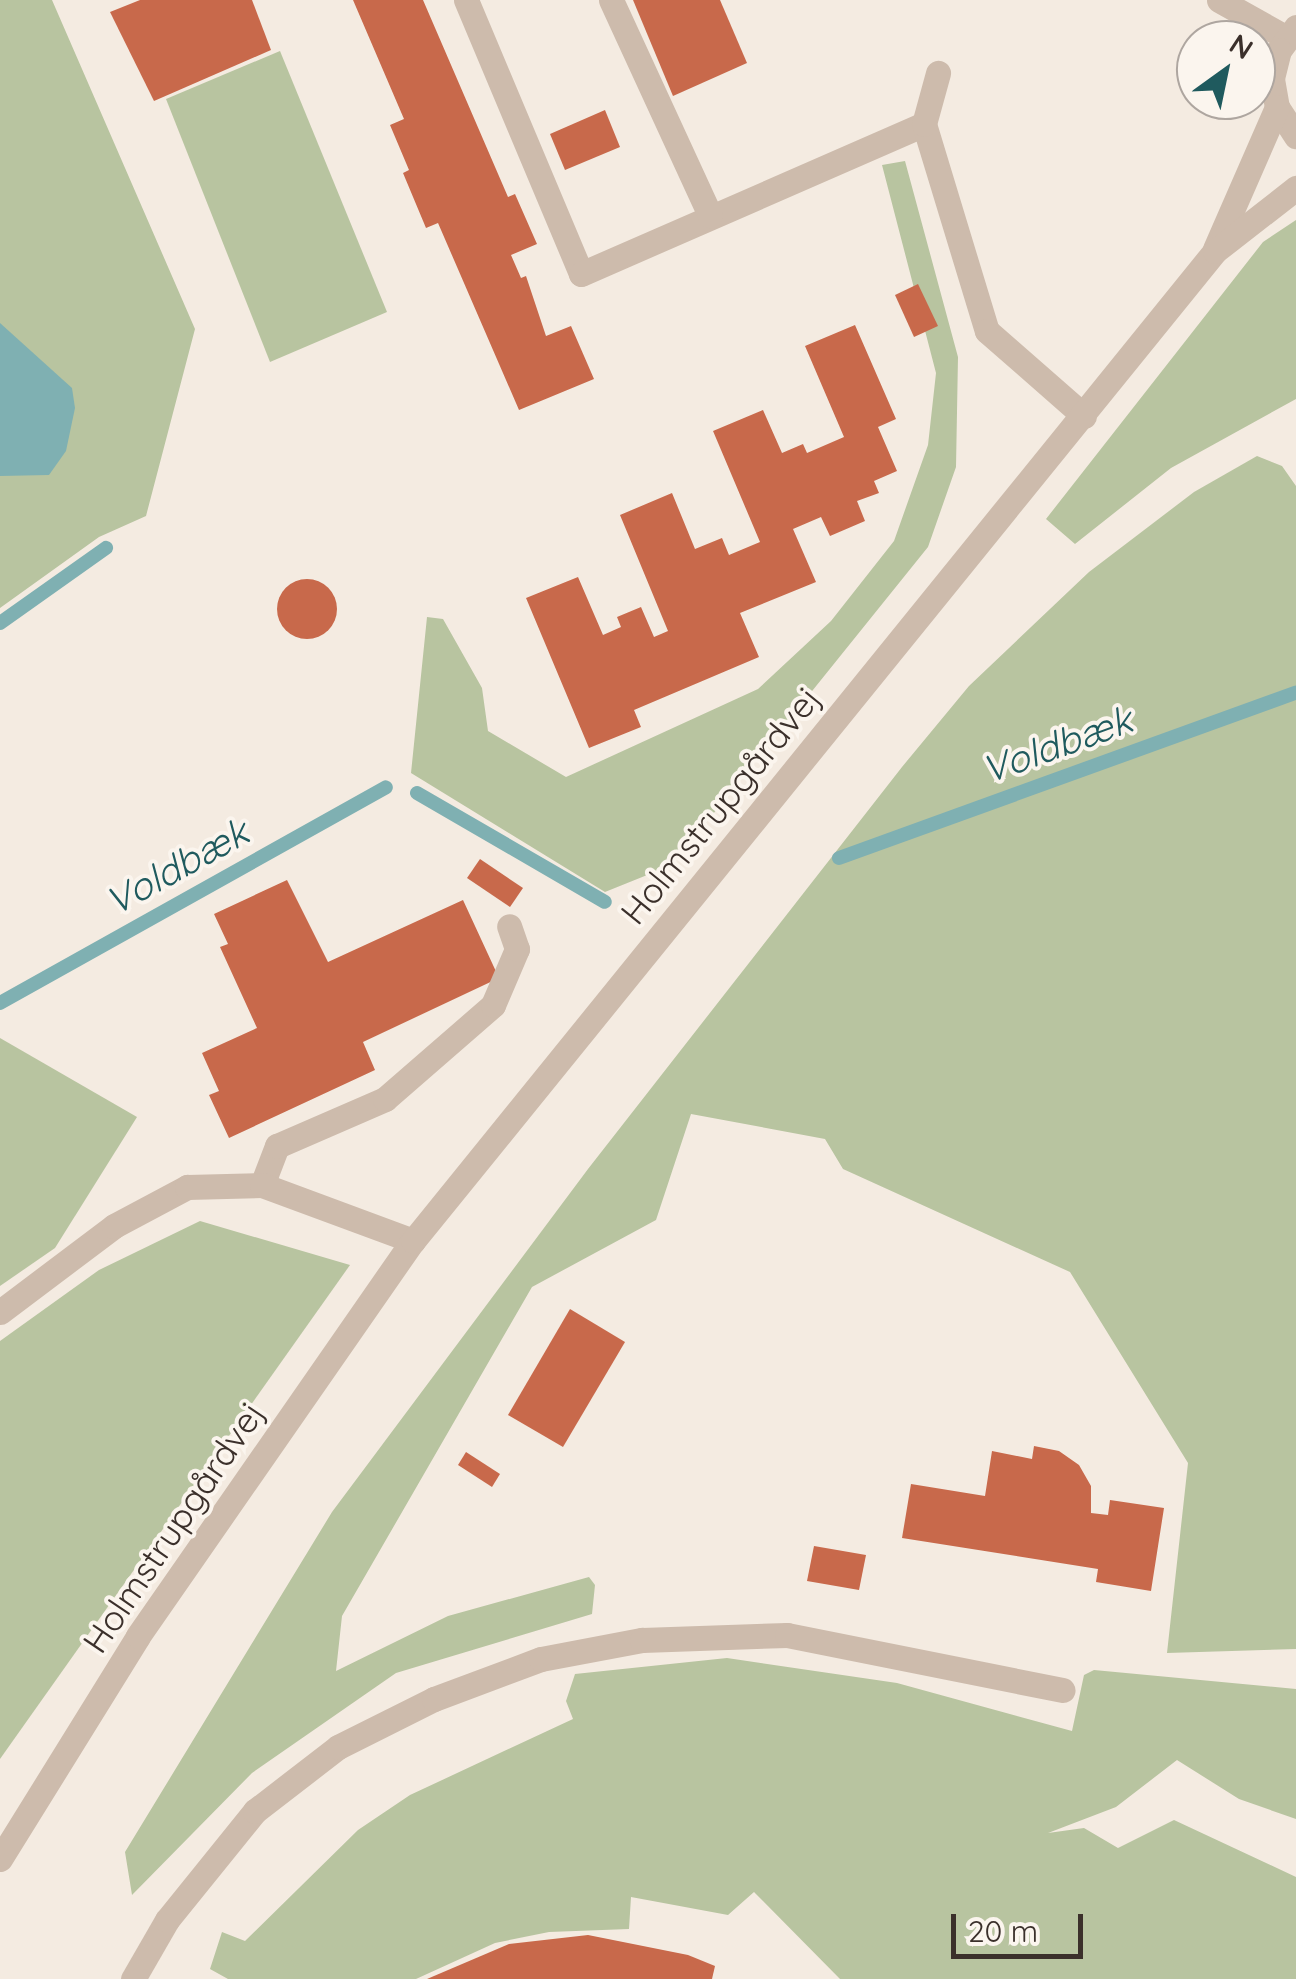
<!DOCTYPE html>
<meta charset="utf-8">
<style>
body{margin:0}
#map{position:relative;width:1296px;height:1979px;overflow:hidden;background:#f4ebe1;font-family:Quicksand,sans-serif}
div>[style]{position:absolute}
.green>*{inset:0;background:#b8c4a0}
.water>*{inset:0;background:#7fb0b2}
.stream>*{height:14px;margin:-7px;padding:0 7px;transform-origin:7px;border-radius:7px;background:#7fb0b2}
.building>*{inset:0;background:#c8694b}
.round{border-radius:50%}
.minor>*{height:25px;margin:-12.5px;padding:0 12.5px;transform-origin:12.5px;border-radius:12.5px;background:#cdbbac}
span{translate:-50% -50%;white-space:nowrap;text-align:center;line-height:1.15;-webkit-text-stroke:8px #fbf5ee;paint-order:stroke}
.street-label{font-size:35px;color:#3b302b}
.water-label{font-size:38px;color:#1f5a5e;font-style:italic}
.north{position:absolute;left:1176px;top:20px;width:100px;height:100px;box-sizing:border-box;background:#fbf5ee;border:2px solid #aea6a0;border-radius:50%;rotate:33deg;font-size:28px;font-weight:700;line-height:40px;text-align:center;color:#3b302b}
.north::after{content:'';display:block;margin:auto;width:35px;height:45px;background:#1f5a5e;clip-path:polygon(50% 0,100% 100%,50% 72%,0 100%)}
.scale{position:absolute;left:951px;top:1914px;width:132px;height:45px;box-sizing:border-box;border:5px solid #3b302b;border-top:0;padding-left:12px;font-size:30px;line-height:35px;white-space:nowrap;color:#3b302b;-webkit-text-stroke:8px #fbf5ee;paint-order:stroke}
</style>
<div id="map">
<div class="green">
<div style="clip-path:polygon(0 0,52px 0,195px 329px,146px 516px,99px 537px,0 608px)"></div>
<div style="clip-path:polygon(280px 51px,387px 312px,270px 362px,166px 99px)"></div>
<div style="clip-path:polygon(905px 161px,958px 357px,956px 467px,928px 547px,672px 865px,605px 892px,411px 773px,427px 617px,443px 619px,482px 688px,488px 731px,566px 777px,758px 689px,831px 621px,894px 541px,928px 445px,936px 373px,882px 165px)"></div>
<div style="clip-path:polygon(1296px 220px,1296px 399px,1171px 468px,1075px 544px,1046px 519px,1263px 242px)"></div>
<div style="clip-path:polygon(1257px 456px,1282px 466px,1296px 486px,1296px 1649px,1167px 1653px,1188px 1463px,1070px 1272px,843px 1169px,825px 1139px,691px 1114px,656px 1220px,532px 1287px,342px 1616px,336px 1671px,448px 1616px,589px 1577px,595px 1585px,592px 1614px,396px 1673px,252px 1773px,132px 1895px,125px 1852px,332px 1512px,588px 1169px,902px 767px,969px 686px,1089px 572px,1194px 492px)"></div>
<div style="clip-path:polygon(0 1038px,137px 1117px,55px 1248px,0 1286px)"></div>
<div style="clip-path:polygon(200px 1221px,350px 1265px,0 1759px,0 1341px,99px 1270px)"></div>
<div style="clip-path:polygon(727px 1658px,897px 1683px,1072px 1731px,1084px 1675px,1094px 1670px,1296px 1689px,1296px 1819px,1239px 1799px,1177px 1760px,1116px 1807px,1048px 1833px,1084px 1828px,1118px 1848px,1174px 1820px,1296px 1877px,1296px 1979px,840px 1979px,754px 1892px,728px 1915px,631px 1897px,629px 1929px,549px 1932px,495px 1943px,416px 1979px,228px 1979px,210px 1969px,222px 1932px,245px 1941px,358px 1830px,410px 1795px,573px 1719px,566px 1701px,575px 1674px)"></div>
</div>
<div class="water">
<div style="clip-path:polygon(0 323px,72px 388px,75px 408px,66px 451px,49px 475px,0 476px)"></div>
</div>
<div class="stream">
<div style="left:0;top:623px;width:130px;rotate:-35.3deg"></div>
<div style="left:417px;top:793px;width:217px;rotate:30.1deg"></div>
<div style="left:839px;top:858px;width:486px;rotate:-19.9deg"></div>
<div style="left:0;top:1003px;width:442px;rotate:-29.2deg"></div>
</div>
<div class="building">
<div style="clip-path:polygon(140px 0,252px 0,271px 50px,154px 101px,110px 12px)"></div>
<div style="clip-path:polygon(353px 0,423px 0,508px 197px,515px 194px,537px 244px,511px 255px,521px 278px,526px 276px,546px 336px,571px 326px,594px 379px,519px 410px,438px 223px,426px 228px,403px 173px,409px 170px,390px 125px,404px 119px)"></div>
<div style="clip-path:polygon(633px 0,720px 0,747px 63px,673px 96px)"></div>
<div style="clip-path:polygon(605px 110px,620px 147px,565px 170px,550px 134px)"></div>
<div style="clip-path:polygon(918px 284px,938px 326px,914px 337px,895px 295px)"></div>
<div style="clip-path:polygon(855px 325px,896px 419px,878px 427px,897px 471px,874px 481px,879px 493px,857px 501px,865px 521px,830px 536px,821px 517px,793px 529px,816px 582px,740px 613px,759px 657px,634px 710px,641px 727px,589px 748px,526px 598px,578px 577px,603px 635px,621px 627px,617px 617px,641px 607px,654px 637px,668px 631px,620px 515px,672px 493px,695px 549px,722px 538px,729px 555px,760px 542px,713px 431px,763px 410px,782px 453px,803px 444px,807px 453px,844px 437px,805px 346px)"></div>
<div class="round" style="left:277px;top:579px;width:60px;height:60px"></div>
<div style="clip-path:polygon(480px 859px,523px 888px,510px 907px,467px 878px)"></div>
<div style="clip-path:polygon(287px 880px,328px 962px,463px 900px,499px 978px,363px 1042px,375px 1070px,229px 1138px,209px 1095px,219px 1091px,202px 1053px,257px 1028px,220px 947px,228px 944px,214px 914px)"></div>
<div style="clip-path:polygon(570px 1309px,625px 1342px,563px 1447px,508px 1415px)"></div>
<div style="clip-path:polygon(1034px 1446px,1059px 1451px,1079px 1465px,1091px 1486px,1091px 1513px,1108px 1515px,1110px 1500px,1164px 1508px,1151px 1591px,1096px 1582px,1098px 1569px,902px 1538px,911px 1484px,985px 1496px,992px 1451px,1032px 1459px)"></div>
<div style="clip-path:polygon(466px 1452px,500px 1474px,492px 1487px,458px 1465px)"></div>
<div style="clip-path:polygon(814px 1546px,866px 1555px,859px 1590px,807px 1581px)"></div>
<div style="clip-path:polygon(588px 1935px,688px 1955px,715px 1966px,712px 1979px,427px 1979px,509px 1944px)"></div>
</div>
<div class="minor">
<div style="left:466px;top:0;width:297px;rotate:67.2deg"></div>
<div style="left:581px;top:274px;width:374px;rotate:-23.6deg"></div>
<div style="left:924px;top:124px;width:216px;rotate:73.1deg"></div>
<div style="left:987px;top:331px;width:129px;rotate:41.2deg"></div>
<div style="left:611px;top:0;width:237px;rotate:65.3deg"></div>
<div style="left:1219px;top:0;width:78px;rotate:29.2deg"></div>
<div style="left:1296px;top:27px;width:29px;rotate:126deg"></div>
<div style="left:1279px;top:50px;width:30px;rotate:104deg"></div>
<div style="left:1272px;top:79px;width:28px;rotate:80deg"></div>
<div style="left:1277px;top:107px;width:35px;rotate:57deg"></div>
<div style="left:924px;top:124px;width:53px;rotate:-74.6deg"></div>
<div style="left:1215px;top:249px;width:155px;rotate:-66.4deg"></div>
<div style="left:262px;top:1185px;width:42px;rotate:-69deg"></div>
<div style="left:277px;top:1146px;width:118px;rotate:-23.5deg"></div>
<div style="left:385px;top:1099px;width:143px;rotate:-41deg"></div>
<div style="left:493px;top:1005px;width:61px;rotate:-66.8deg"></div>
<div style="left:517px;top:949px;width:24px;rotate:-109deg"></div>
<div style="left:0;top:1312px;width:143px;rotate:-37deg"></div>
<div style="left:114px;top:1226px;width:83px;rotate:-28.1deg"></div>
<div style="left:187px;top:1187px;width:75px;rotate:-1.5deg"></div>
<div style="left:262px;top:1185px;width:161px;rotate:20.3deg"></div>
<div style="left:0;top:1859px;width:262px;rotate:-58.2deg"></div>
<div style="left:138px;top:1636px;width:481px;rotate:-55.2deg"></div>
<div style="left:413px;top:1241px;width:1274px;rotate:-50.99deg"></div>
<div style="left:1215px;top:251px;width:103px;rotate:-37.9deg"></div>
<div style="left:133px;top:1979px;width:68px;rotate:-60deg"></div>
<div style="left:167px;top:1920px;width:140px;rotate:-51.1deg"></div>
<div style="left:255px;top:1811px;width:105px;rotate:-37.6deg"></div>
<div style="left:338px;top:1747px;width:107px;rotate:-26.6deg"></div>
<div style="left:434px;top:1699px;width:114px;rotate:-20.5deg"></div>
<div style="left:541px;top:1659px;width:103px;rotate:-10.7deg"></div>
<div style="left:642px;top:1640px;width:145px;rotate:-2deg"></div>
<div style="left:787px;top:1635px;width:281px;rotate:11.3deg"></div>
</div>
<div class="street-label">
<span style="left:720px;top:805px;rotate:-51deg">Holmstrupgårdvej</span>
<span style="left:173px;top:1527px;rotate:-56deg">Holmstrupgårdvej</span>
</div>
<div class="water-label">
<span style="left:1057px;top:745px;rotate:-20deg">Voldbæk</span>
<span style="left:177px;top:867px;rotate:-29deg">Voldbæk</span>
</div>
<div class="north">N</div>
<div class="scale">20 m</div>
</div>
